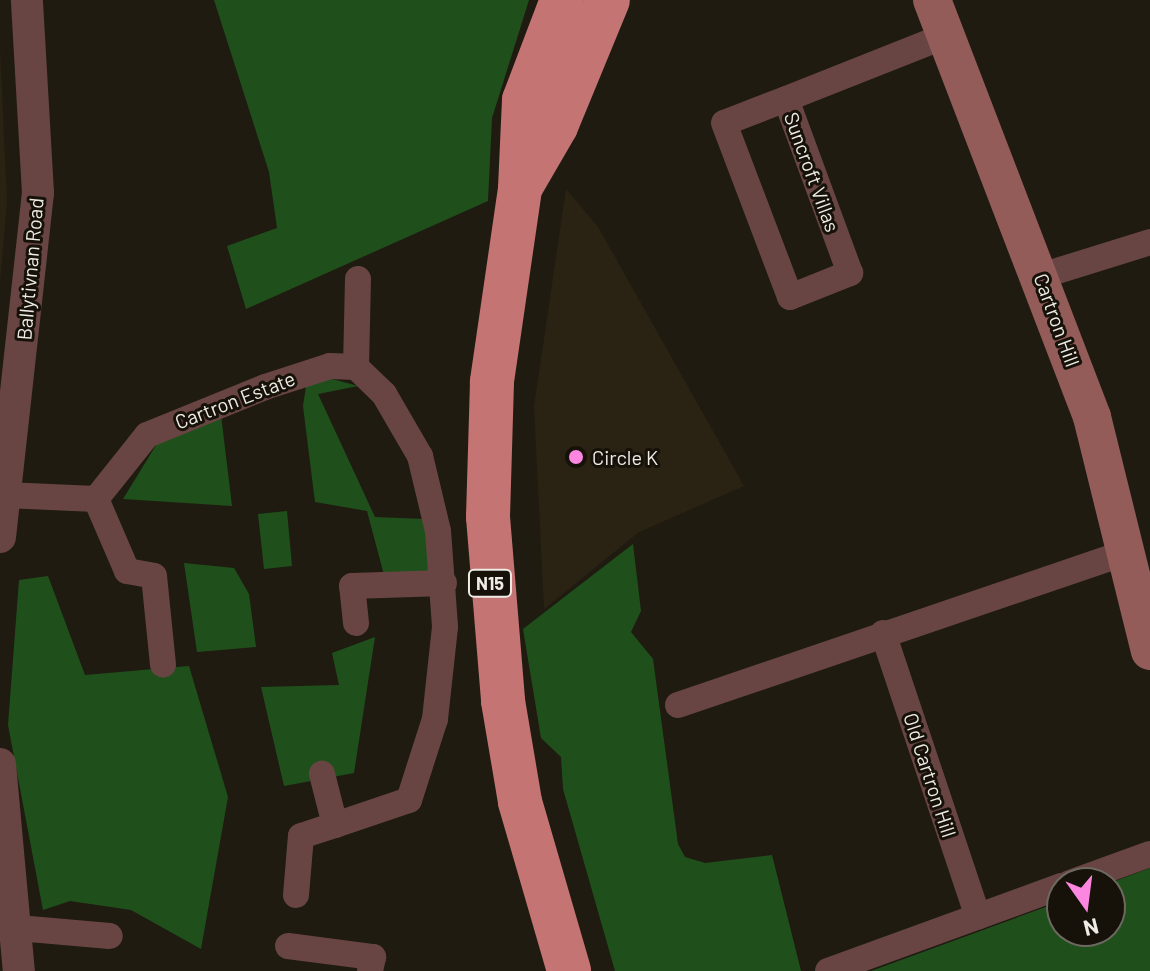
<!DOCTYPE html>
<style>
body{margin:0}
#map{position:relative;width:1150px;height:971px;overflow:hidden;background:#1f1b11;font-family:Barlow,sans-serif}
div>[style]{position:absolute}
.built>*{inset:0;background:#2a2313}
.green>*{inset:0;background:#1f501c}
.minor>*{height:26px;margin:-13px;padding:0 13px;transform-origin:13px;border-radius:13px;background:#684543}
.tertiary>*{height:32px;margin:-16px;padding:0 16px;transform-origin:16px;border-radius:16px;background:#684543}
.secondary>*{height:38px;margin:-19px;padding:0 19px;transform-origin:19px;border-radius:19px;background:#945c59}
.trunk>*{height:44px;margin:-22px;padding:0 22px;transform-origin:22px;border-radius:22px;background:#c47472}
.dots>*{width:22px;height:22px;translate:-50% -50%;box-sizing:border-box;border:4px solid #161209;border-radius:50%}
span{translate:-50% -50%;white-space:nowrap;text-align:center;line-height:1.15;-webkit-text-stroke:6px #161209;paint-order:stroke}
.shield-label span{padding:2px 6px;background:#161209;border:2px solid;border-radius:6px;-webkit-text-stroke-width:0}
.shield-label{font-size:18px;color:#efece6;font-weight:700}
.street-label{font-size:20px;color:#efece6}
.poi-label{font-size:20px;color:#efece6}
.left{translate:0 -50%;text-align:left}
.north{position:absolute;left:1046px;top:867px;width:80px;height:80px;box-sizing:border-box;background:#161209;border:2px solid #6d6961;border-radius:50%;rotate:166deg;font-size:22px;font-weight:700;line-height:32px;text-align:center;color:#efece6}
.north::after{content:'';display:block;margin:auto;width:28px;height:36px;background:#fd86e1;clip-path:polygon(50% 0,100% 100%,50% 72%,0 100%)}
</style>
<div id="map">
<div class="built">
<div style="clip-path:polygon(0 46px,7px 201px,0 283px)"></div>
<div style="clip-path:polygon(566px 189px,598px 227px,744px 486px,639px 532px,544px 609px,534px 407px)"></div>
</div>
<div class="green">
<div style="clip-path:polygon(214px 0,529px 0,492px 118px,488px 201px,246px 309px,227px 246px,277px 228px,269px 172px)"></div>
<div style="clip-path:polygon(321px 376px,358px 386px,318px 394px,375px 517px,424px 519px,430px 574px,384px 575px,367px 511px,315px 502px,303px 406px,307px 380px)"></div>
<div style="clip-path:polygon(221px 415px,232px 506px,123px 499px,158px 442px)"></div>
<div style="clip-path:polygon(287px 511px,292px 566px,264px 569px,258px 514px)"></div>
<div style="clip-path:polygon(633px 544px,641px 611px,631px 632px,653px 659px,678px 844px,685px 857px,705px 863px,772px 855px,801px 971px,615px 971px,563px 789px,561px 757px,541px 738px,523px 629px)"></div>
<div style="clip-path:polygon(184px 563px,234px 568px,249px 594px,256px 647px,197px 652px)"></div>
<div style="clip-path:polygon(48px 576px,85px 675px,189px 666px,228px 797px,201px 949px,131px 910px,70px 901px,43px 910px,8px 725px,19px 580px)"></div>
<div style="clip-path:polygon(375px 637px,354px 773px,284px 786px,261px 687px,339px 685px,332px 653px)"></div>
<div style="clip-path:polygon(1150px 868px,1150px 971px,871px 971px,1062px 901px,1062px 931px,1110px 931px,1110px 883px)"></div>
</div>
<div class="minor">
<div style="left:786px;top:99px;width:66px;rotate:158.8deg"></div>
<div style="left:724px;top:123px;width:186px;rotate:69.2deg"></div>
<div style="left:790px;top:297px;width:65px;rotate:-21.8deg"></div>
<div style="left:850px;top:273px;width:185px;rotate:-110.2deg"></div>
<div style="left:786px;top:99px;width:174px;rotate:-21.6deg"></div>
<div style="left:1041px;top:276px;width:114px;rotate:-17.3deg"></div>
<div style="left:356px;top:367px;width:88px;rotate:-88.7deg"></div>
<div style="left:5px;top:495px;width:91px;rotate:2.5deg"></div>
<div style="left:96px;top:499px;width:82px;rotate:-51.4deg"></div>
<div style="left:147px;top:435px;width:127px;rotate:-22.1deg"></div>
<div style="left:265px;top:387px;width:68px;rotate:-17.9deg"></div>
<div style="left:330px;top:366px;width:26px;rotate:2deg"></div>
<div style="left:356px;top:367px;width:39px;rotate:44deg"></div>
<div style="left:384px;top:394px;width:72px;rotate:59.9deg"></div>
<div style="left:420px;top:456px;width:77px;rotate:76.5deg"></div>
<div style="left:438px;top:531px;width:96px;rotate:85.8deg"></div>
<div style="left:445px;top:627px;width:93px;rotate:96.2deg"></div>
<div style="left:435px;top:719px;width:85px;rotate:107.8deg"></div>
<div style="left:409px;top:800px;width:78px;rotate:161.3deg"></div>
<div style="left:335px;top:825px;width:53px;rotate:-104.3deg"></div>
<div style="left:96px;top:499px;width:78px;rotate:66.7deg"></div>
<div style="left:127px;top:571px;width:27px;rotate:10deg"></div>
<div style="left:154px;top:576px;width:89px;rotate:84.2deg"></div>
<div style="left:356px;top:623px;width:37px;rotate:-96deg"></div>
<div style="left:352px;top:586px;width:92px;rotate:-1.9deg"></div>
<div style="left:883px;top:633px;width:299px;rotate:71.5deg"></div>
<div style="left:678px;top:705px;width:472px;rotate:-18.8deg"></div>
<div style="left:1070px;top:883px;width:85px;rotate:-19.9deg"></div>
<div style="left:296px;top:895px;width:59px;rotate:-85.2deg"></div>
<div style="left:301px;top:836px;width:36px;rotate:-18deg"></div>
<div style="left:18px;top:928px;width:92px;rotate:5deg"></div>
<div style="left:288px;top:946px;width:86px;rotate:7.4deg"></div>
<div style="left:373px;top:957px;width:14px;rotate:102deg"></div>
<div style="left:828px;top:971px;width:249px;rotate:-20deg"></div>
</div>
<div class="tertiary">
<div style="left:0;top:537px;width:346px;rotate:-83.7deg"></div>
<div style="left:38px;top:193px;width:193px;rotate:-93.3deg"></div>
<div style="left:0;top:764px;width:208px;rotate:84.8deg"></div>
</div>
<div class="secondary">
<div style="left:932px;top:0;width:447px;rotate:69deg"></div>
<div style="left:1092px;top:417px;width:241px;rotate:76.1deg"></div>
</div>
<div class="trunk">
<div style="left:562px;top:0;width:107px;rotate:110.8deg"></div>
<div style="left:524px;top:100px;width:89px;rotate:92.6deg"></div>
<div style="left:520px;top:189px;width:195px;rotate:98.3deg"></div>
<div style="left:492px;top:382px;width:135px;rotate:91.7deg"></div>
<div style="left:488px;top:517px;width:185px;rotate:85.3deg"></div>
<div style="left:503px;top:701px;width:102px;rotate:80.4deg"></div>
<div style="left:520px;top:802px;width:176px;rotate:73.8deg"></div>
<div style="left:523px;top:183px;width:66px;rotate:-59.9deg"></div>
<div style="left:556px;top:126px;width:136px;rotate:-67.6deg"></div>
</div>
<div class="dots">
<div style="left:576px;top:457px;background:#fd86e1"></div>
</div>
<div class="shield-label">
<span style="left:490px;top:583px">N15</span>
</div>
<div class="street-label">
<span style="left:812px;top:172px;rotate:70deg">Suncroft Villas</span>
<span style="left:30px;top:269px;rotate:-85deg">Ballytivnan Road</span>
<span style="left:1057px;top:320px;rotate:70deg">Cartron Hill</span>
<span style="left:235px;top:400px;rotate:-21deg">Cartron Estate</span>
<span style="left:930px;top:775px;rotate:72deg">Old Cartron Hill</span>
</div>
<div class="poi-label">
<span class="left" style="left:592px;top:457px">Circle K</span>
</div>
<div class="north">N</div>
</div>
